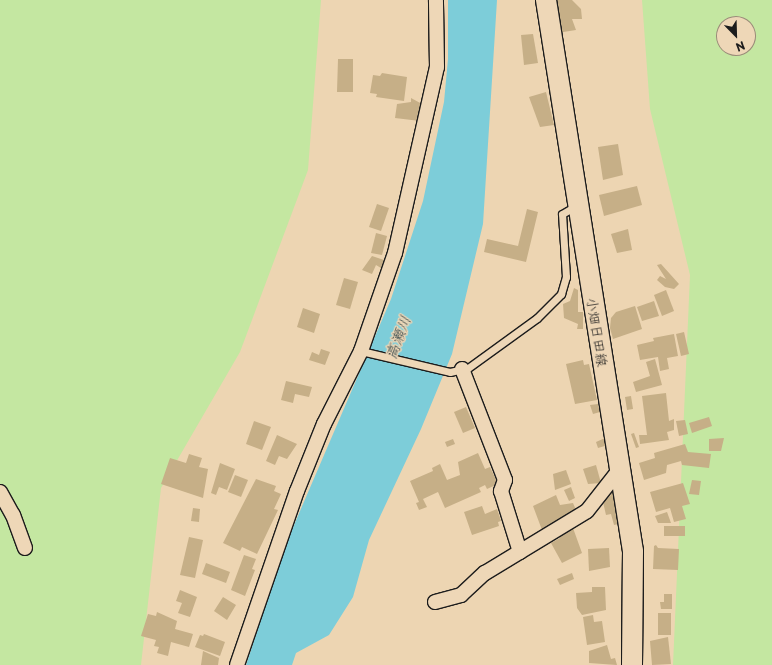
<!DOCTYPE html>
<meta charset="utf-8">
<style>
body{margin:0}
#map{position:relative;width:772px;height:665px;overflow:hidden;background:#edd5b2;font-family:"Playpen Sans","Klee One",sans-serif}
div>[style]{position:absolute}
.green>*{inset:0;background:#c4e7a1}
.water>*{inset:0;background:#7dcdd9}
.building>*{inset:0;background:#c6af87}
.roads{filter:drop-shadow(1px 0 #1c1c1c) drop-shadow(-1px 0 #1c1c1c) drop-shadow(0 1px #1c1c1c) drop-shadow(0 -1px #1c1c1c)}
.service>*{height:7px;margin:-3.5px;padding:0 3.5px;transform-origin:3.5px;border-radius:3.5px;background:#eed7b7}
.minor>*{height:14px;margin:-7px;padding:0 7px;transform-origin:7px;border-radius:7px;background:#eed7b7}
.secondary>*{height:20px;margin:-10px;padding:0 10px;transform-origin:10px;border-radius:10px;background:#eed7b7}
span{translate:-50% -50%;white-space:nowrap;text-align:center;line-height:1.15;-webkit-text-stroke:3px #eed7b7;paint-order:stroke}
.street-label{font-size:14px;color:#1c1c1c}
.water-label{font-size:15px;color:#34484b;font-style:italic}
.north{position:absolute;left:716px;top:16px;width:40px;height:40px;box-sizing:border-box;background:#eed7b7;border:1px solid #9a8c79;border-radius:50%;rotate:157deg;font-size:11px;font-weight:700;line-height:16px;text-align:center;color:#1c1c1c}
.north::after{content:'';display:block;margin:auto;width:14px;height:18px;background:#1c1c1c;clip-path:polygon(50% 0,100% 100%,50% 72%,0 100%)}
</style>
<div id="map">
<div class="green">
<div style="clip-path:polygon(0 0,321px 0,308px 170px,240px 352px,161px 488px,141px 665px,0 665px)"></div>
<div style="clip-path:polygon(evenodd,642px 0,772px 0,772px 665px,673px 665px,690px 275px,650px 109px,642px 0,724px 24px,748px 24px,748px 48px,724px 48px,724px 24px)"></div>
</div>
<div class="water">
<div style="clip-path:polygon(448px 0,497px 0,483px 224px,452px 354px,421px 429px,369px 540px,353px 597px,329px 635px,296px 653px,292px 665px,246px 665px,285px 546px,391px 299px,423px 201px,444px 102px,448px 59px)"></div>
</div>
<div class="building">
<div style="clip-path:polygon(555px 0,572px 0,581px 9px,582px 19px,572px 19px,576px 30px,557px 33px)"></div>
<div style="clip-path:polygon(533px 34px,538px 63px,524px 65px,521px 35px)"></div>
<div style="clip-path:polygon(338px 59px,353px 59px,353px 92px,337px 92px)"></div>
<div style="clip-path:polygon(382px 73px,407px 77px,404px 101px,376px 97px,377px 94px,370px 93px,373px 75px,380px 76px)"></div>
<div style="clip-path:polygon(546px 92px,554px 125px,540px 127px,529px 97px)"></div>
<div style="clip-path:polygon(411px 98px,422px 104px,420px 121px,395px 118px,397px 104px,411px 102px)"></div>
<div style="clip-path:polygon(618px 144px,623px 175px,603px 180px,598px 147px)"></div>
<div style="clip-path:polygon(637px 186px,642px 205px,604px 216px,599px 195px)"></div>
<div style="clip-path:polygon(377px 204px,389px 208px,381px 231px,369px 227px)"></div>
<div style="clip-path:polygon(527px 209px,538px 212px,526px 262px,484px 252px,487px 239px,518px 246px)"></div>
<div style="clip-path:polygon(628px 229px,632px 250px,617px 253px,611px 234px)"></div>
<div style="clip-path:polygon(376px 233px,387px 236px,382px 255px,371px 253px)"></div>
<div style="clip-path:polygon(372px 256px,384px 260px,381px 268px,376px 265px,372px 274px,362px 270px)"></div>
<div style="clip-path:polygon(661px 264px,679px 284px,674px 289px,665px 287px,657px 280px,660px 276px,666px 279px,657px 265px)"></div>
<div style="clip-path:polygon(344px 278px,358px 282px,350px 309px,336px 305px)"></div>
<div style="clip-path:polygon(574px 288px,578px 290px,578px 312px,583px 312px,583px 329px,577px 329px,578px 324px,564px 318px,563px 304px,570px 301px)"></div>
<div style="clip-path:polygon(666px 290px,674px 311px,662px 316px,654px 295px)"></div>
<div style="clip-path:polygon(654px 301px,659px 316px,642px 321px,637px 307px)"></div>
<div style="clip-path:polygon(635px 306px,642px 329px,613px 339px,610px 328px,611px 318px,616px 312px)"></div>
<div style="clip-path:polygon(303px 308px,320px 314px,314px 333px,297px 327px)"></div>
<div style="clip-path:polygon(684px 332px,689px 354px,681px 356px,676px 334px)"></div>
<div style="clip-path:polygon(674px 334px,678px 356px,667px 358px,669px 369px,660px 371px,658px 357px,640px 360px,637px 345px,654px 341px,653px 338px)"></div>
<div style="clip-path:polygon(321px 349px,330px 352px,325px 365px,309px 360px,312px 352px,319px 355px)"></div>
<div style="clip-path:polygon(655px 359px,662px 385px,636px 392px,633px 382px,650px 376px,646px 362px)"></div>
<div style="clip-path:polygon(583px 360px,584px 365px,589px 364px,597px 400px,575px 404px,566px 364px)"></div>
<div style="clip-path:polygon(286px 381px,312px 387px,309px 397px,295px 394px,293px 403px,281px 400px)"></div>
<div style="clip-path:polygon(666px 393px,669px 421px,674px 419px,674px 430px,667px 432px,669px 440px,640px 444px,639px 435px,647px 435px,642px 396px)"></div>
<div style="clip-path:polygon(631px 396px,633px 409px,627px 410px,625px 397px)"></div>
<div style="clip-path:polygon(598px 404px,600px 412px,593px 414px,590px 405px)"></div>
<div style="clip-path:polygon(466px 407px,475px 428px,463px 433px,454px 412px)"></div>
<div style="clip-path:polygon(709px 417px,712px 426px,692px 433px,689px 423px)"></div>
<div style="clip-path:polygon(685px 420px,688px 434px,679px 436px,676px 421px)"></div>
<div style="clip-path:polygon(254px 421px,271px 427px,262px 450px,246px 444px)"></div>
<div style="clip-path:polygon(634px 433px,639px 447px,636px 448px,631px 434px)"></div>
<div style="clip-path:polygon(277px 435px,297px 444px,287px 459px,279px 456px,275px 465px,266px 461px)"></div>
<div style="clip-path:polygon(605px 438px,608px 445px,598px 448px,596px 442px)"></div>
<div style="clip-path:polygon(724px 438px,721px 451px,709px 451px,709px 439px)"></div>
<div style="clip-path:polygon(453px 439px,455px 444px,447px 447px,445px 442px)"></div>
<div style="clip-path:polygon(685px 444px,688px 452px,711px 454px,709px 468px,682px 465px,681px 461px,667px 465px,666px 473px,644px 480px,639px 463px,655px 458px,654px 453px)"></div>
<div style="clip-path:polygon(478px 453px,485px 469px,490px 467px,498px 484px,487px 489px,485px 485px,479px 488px,481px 492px,445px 508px,438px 492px,423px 499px,427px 507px,419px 510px,416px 503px,419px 502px,410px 481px,433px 471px,432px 468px,440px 464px,447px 480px,460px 475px,458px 462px)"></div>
<div style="clip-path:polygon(189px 454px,202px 458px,199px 467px,208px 469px,203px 498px,161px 484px,170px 458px,186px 463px)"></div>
<div style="clip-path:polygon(220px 463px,235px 469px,227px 490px,219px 487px,216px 495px,211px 493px)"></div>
<div style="clip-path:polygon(596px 465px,601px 483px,588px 484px,583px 469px)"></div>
<div style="clip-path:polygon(566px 470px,571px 484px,555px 490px,553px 474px)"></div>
<div style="clip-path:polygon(235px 475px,248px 480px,241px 497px,228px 492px)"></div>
<div style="clip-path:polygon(256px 479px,276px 486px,274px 491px,281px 494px,274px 509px,278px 510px,257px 554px,242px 547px,240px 551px,223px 543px)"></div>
<div style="clip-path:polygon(692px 480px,701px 481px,699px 495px,689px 494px)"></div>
<div style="clip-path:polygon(683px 483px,690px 504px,682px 506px,686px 519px,674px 522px,670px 508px,656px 512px,650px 492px)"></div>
<div style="clip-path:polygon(571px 487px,575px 498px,569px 501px,564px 490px)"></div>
<div style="clip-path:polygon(610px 491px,614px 492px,623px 523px,614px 525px,611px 514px,606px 515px,603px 502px,611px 495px)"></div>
<div style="clip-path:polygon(556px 495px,560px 505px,573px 503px,576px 510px,570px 512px,571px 515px,556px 521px,556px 524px,542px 530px,533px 506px)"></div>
<div style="clip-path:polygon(482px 506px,485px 514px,497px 509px,501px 521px,498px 522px,499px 526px,472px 535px,464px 512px)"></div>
<div style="clip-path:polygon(193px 508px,200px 509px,199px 522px,191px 521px)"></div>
<div style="clip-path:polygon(667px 512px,671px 523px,658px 523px,655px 516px)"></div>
<div style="clip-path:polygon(664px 526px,685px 526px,685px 536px,664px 536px)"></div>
<div style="clip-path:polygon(573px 528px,582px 553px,562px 563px,551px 543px,560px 538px,560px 534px)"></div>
<div style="clip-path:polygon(189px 537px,203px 540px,195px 578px,180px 575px)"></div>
<div style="clip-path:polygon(656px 545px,658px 548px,679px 549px,678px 570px,653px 569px,654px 546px)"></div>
<div style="clip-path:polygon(609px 548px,610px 567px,589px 571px,588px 549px)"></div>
<div style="clip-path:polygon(244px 555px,256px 559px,252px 569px,255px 570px,245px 596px,231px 590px)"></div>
<div style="clip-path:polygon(206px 563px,230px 572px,226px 583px,202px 574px)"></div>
<div style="clip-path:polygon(572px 573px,574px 579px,560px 585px,557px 579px)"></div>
<div style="clip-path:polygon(592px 587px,605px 587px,606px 610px,582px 615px,577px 608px,576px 593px,592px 592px)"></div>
<div style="clip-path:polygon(180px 590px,197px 597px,190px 617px,178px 613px,182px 603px,176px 601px)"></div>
<div style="clip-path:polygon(664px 594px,672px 594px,672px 609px,661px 609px,660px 602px,664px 602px)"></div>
<div style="clip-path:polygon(223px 597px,236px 605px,227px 620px,214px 611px)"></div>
<div style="clip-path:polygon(157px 612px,177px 621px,175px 629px,193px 634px,189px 647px,171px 642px,168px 656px,157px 653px,159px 647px,154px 646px,156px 640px,141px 636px,148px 614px,156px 616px)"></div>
<div style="clip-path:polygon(658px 613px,671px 613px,671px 635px,658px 635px)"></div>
<div style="clip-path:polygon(593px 615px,594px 622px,602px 621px,605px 642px,587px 645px,583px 617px)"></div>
<div style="clip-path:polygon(204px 634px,225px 642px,220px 656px,195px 647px,200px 635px,203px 636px)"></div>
<div style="clip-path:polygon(668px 637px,671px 664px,652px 665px,650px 641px)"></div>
<div style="clip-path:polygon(607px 645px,611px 659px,615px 658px,617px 665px,589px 663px,589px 651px)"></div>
<div style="clip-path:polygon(203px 651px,219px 658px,218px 665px,201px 665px)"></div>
</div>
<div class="roads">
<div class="service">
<div style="left:361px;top:351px;width:91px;rotate:13.3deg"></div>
<div style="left:450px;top:372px;width:18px;rotate:-13deg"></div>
<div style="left:468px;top:368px;width:85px;rotate:-35.9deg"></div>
<div style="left:537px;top:318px;width:34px;rotate:-45deg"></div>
<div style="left:561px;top:294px;width:18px;rotate:-74deg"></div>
<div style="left:566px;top:277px;width:63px;rotate:-93.6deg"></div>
<div style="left:562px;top:214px;width:16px;rotate:-30deg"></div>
</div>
<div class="minor">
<div style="left:462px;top:369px;width:119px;rotate:68.8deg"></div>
<div style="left:505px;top:480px;width:12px;rotate:110deg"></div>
<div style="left:501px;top:491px;width:64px;rotate:72.7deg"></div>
<div style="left:0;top:492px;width:26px;rotate:61deg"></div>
<div style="left:13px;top:515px;width:35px;rotate:70deg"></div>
<div style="left:435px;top:602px;width:27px;rotate:-15deg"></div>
<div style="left:461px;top:595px;width:33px;rotate:-43deg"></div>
<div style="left:485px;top:573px;width:119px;rotate:-31.3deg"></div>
<div style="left:587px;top:511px;width:53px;rotate:-51.8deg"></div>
<div style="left:237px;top:665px;width:184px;rotate:-71deg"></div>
<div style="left:297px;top:491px;width:72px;rotate:-68.1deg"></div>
<div style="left:324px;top:424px;width:82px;rotate:-63.1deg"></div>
<div style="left:361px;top:351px;width:104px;rotate:-70.9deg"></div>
<div style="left:395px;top:253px;width:191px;rotate:-77.3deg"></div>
<div style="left:437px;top:67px;width:67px;rotate:-90.9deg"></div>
</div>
<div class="secondary">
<div style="left:546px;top:0;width:558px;rotate:81.03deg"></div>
<div style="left:633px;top:551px;width:114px;rotate:90.5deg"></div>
</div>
</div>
<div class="street-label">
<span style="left:597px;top:332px;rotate:81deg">小畑日田線</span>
</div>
<div class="water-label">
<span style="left:397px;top:337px;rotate:-69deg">高瀬川</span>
</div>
<div class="north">N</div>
</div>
